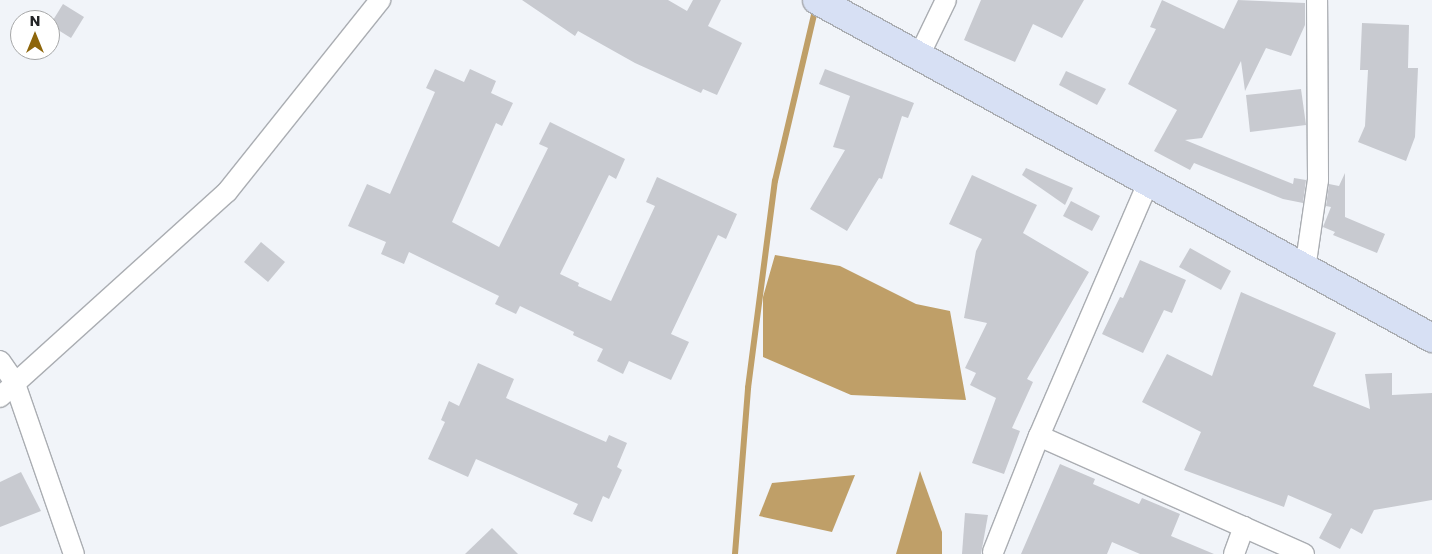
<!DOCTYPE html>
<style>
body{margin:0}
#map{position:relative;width:1432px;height:554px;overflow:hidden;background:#f1f4f9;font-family:Poppins,sans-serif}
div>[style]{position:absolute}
.water>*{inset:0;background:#bf9f68}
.stream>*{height:6px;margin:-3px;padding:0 3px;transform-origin:3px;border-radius:3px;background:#bf9f68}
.building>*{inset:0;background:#c8cad0}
.roads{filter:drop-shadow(1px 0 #aaadb2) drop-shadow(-1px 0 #aaadb2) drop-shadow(0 1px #aaadb2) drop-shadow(0 -1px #aaadb2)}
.street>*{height:20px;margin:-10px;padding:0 10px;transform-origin:10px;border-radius:10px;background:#fff}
.secondary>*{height:28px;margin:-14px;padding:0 14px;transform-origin:14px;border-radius:14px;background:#d7e0f4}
span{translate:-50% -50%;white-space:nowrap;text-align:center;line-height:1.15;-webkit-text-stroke:4px #fff;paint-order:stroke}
.north{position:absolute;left:10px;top:10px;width:50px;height:50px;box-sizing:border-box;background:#fff;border:1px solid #a7a8a9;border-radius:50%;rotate:0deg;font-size:14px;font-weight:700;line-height:20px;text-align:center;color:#242527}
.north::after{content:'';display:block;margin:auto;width:18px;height:22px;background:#8e660b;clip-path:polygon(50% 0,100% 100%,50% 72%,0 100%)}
</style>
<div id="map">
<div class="water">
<div style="clip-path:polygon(775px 255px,840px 266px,916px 304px,950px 311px,966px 400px,851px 395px,763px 357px,763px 297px)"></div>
<div style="clip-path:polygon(920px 471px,942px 532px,942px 554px,896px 554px)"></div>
<div style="clip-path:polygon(855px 475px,832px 532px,759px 516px,772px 483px)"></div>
</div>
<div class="stream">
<div style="left:735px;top:554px;width:167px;rotate:-85.5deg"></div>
<div style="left:748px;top:388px;width:209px;rotate:-82.6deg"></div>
<div style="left:775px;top:181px;width:180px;rotate:-76.8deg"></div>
</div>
<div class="building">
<div style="clip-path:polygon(522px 0,668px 0,687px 11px,693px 0,721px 0,708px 26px,742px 43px,717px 95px,703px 89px,701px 93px,635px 63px,578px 31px,575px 36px)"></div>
<div style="clip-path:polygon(981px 0,1084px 0,1062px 38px,1033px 24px,1015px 62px,964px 40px)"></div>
<div style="clip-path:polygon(1162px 0,1224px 29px,1238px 0,1305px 3px,1305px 25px,1291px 56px,1266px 48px,1245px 91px,1241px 61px,1202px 138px,1185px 140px,1293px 184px,1294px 178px,1306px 180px,1303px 203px,1283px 199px,1194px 163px,1190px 170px,1154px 151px,1177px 110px,1128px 84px,1156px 29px,1150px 27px)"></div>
<div style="clip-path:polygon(63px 4px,84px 17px,71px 38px,50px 25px)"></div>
<div style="clip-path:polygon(1362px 23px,1409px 25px,1408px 68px,1418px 68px,1415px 137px,1406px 161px,1358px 142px,1365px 126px,1368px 70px,1360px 70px)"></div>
<div style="clip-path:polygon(435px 69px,464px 82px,470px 69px,496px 81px,491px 93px,513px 103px,502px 126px,496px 123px,452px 222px,499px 247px,548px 148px,539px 144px,550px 122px,625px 159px,616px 179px,609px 175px,560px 274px,579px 283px,578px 286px,611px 301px,655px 206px,646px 202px,657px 177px,737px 214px,726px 239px,718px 235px,671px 334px,689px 342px,671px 380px,629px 361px,623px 374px,597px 361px,603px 349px,573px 335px,574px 332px,520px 306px,516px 314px,495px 304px,499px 296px,409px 252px,404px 264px,381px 254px,386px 242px,348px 226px,367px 184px,390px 194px,435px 92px,426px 88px)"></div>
<div style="clip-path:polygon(825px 69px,914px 103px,908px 118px,902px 116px,882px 179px,879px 178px,847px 231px,810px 209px,845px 150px,833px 147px,850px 96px,819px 84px)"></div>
<div style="clip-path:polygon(1066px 71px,1106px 89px,1097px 105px,1059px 85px)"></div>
<div style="clip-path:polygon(1301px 89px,1306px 125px,1250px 132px,1246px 95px)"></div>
<div style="clip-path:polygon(1026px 168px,1073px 188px,1065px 205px,1022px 175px)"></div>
<div style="clip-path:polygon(1345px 173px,1345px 217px,1385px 234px,1377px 253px,1333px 235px,1335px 232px,1323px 227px,1331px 207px,1326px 206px,1329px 184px,1339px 186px)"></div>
<div style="clip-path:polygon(972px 175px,1037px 205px,1023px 233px,1089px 272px,1027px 379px,1033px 382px,1012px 428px,1020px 431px,1004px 474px,972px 463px,996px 398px,970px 385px,976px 373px,965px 368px,987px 323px,964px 318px,976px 251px,982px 239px,949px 224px)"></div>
<div style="clip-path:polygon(1071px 201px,1100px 216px,1092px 231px,1063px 216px)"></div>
<div style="clip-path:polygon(261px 242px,285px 262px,268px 282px,244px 262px)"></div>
<div style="clip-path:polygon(1190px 248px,1231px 271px,1221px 290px,1179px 267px)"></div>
<div style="clip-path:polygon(1140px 260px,1186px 280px,1172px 313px,1164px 310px,1143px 353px,1102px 334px,1120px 297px,1123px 298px)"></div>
<div style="clip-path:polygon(1241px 292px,1336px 333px,1313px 386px,1370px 409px,1365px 374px,1392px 373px,1392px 395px,1432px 393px,1432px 500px,1374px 510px,1362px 534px,1351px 528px,1340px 549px,1319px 538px,1332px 514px,1288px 495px,1284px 507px,1184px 470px,1201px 432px,1142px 402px,1167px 354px,1212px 376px)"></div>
<div style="clip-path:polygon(478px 363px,514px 379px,506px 398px,606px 442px,609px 435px,627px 443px,617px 467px,622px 470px,609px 499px,603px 496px,592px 522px,573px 514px,578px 504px,476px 459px,468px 477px,428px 459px,445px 422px,441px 420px,449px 401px,459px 406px)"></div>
<div style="clip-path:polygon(1060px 464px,1095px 479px,1093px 484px,1139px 504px,1142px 498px,1180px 514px,1171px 536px,1214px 554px,1140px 554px,1112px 542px,1107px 554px,1021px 554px)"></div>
<div style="clip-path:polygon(21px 472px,41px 511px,0 527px,0 482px)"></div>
<div style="clip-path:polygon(965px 513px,988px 515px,981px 554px,962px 554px)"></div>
<div style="clip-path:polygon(492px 528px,518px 554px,465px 554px)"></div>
</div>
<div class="roads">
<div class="street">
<div style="left:918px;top:58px;width:64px;rotate:-64.2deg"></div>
<div style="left:1305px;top:269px;width:90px;rotate:-81.7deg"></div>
<div style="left:1318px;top:180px;width:180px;rotate:-90.3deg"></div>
<div style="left:0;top:361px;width:24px;rotate:55deg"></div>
<div style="left:14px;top:381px;width:183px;rotate:70.9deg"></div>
<div style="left:0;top:397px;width:306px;rotate:-42.1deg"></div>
<div style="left:227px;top:192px;width:246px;rotate:-51.4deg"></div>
<div style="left:1039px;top:436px;width:290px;rotate:24deg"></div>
<div style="left:993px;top:552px;width:125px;rotate:-68.4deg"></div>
<div style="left:1039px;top:436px;width:275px;rotate:-66.7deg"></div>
<div style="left:1234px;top:554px;width:29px;rotate:-70deg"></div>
</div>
<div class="secondary">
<div style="left:817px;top:0;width:702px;rotate:28.79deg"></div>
</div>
</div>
<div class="north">N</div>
</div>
